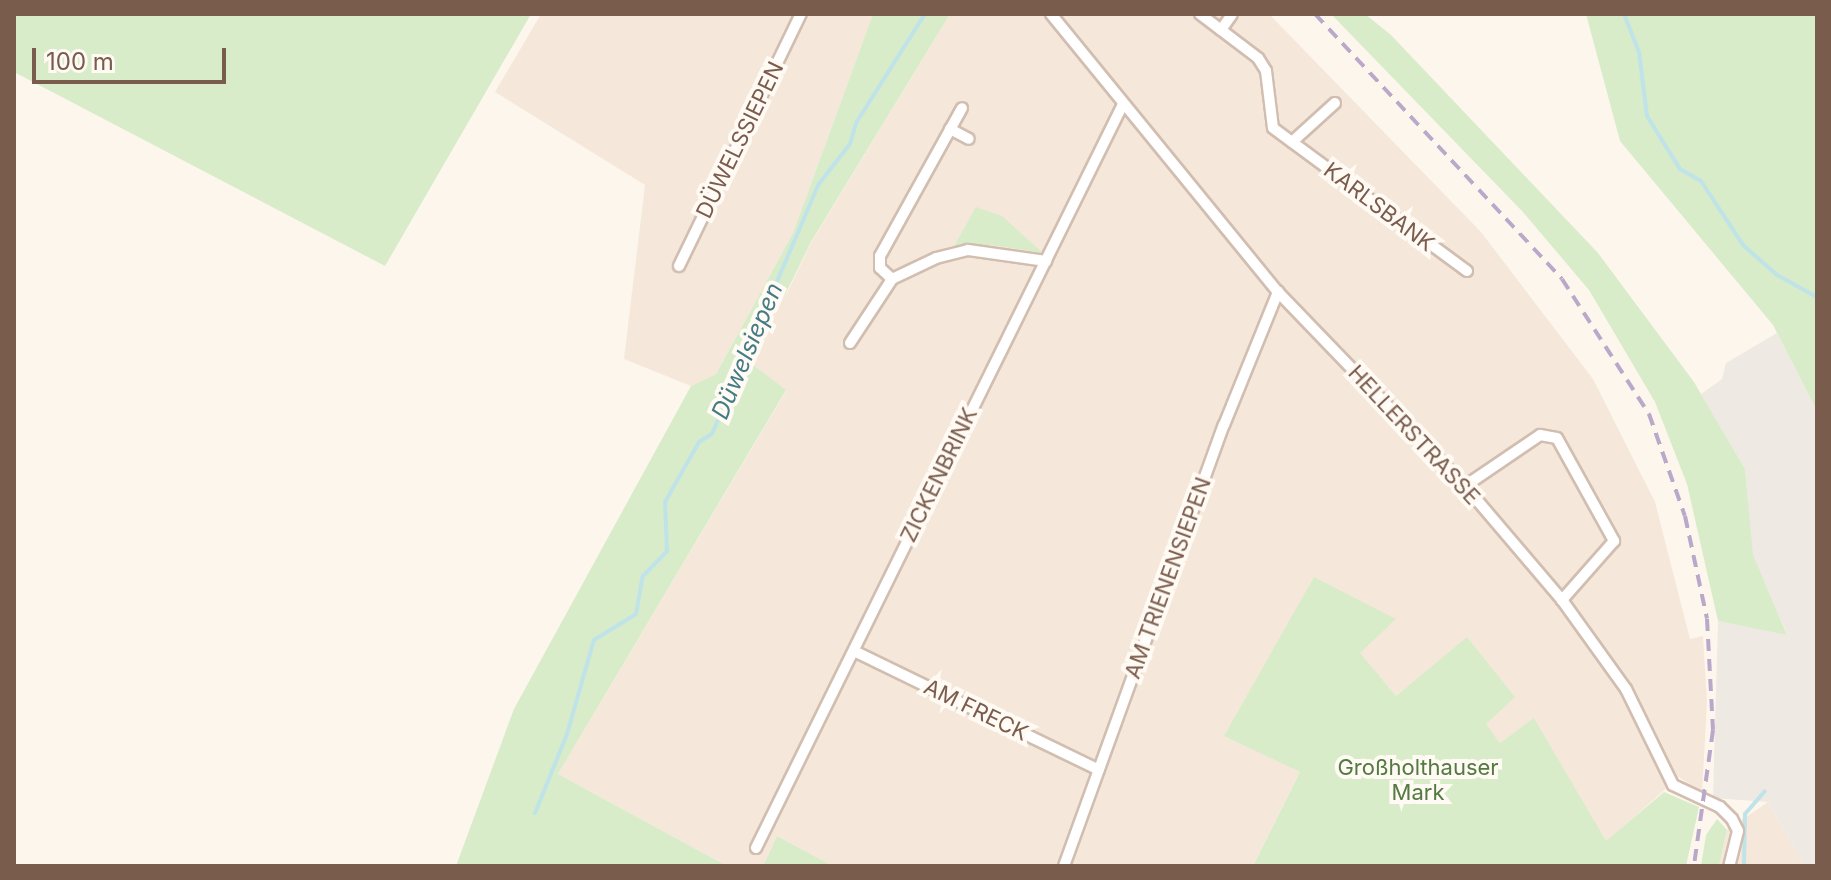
<!DOCTYPE html>
<meta charset="utf-8">
<style>
body{margin:0}
#map{position:relative;width:1831px;height:880px;overflow:hidden;background:#fdf6ec;font-family:Inter,sans-serif}
div>[style]{position:absolute}
.residential>*{inset:0;background:#f5e8da}
.industrial>*{inset:0;background:#efe9e4}
.green>*{inset:0;background:#d8ecc9}
.stream>*{height:4px;margin:-2px;padding:0 2px;transform-origin:2px;border-radius:2px;background:#bfe3e8}
.roads{filter:drop-shadow(2px 0 #d1beb0) drop-shadow(-2px 0 #d1beb0) drop-shadow(0 2px #d1beb0) drop-shadow(0 -2px #d1beb0)}
.street>*{height:10px;margin:-5px;padding:0 5px;transform-origin:5px;border-radius:5px;background:#fff}
.rail>*{height:4px;margin-top:-2px;transform-origin:0;background:repeating-linear-gradient(90deg,#b9a8c9 0 12px,transparent 0 20px)}
span{translate:-50% -50%;white-space:nowrap;text-align:center;line-height:1.15;-webkit-text-stroke:8px #fffaf3;paint-order:stroke}
.street-label{font-size:22px;color:#7a5c4d}
.park-label{font-size:22px;color:#537a41}
.water-label{font-size:24px;color:#437c86;font-style:italic}
.frame{position:absolute;inset:0;border:16px solid #7a5c4d;pointer-events:none}
.scale{position:absolute;left:32px;top:48px;width:194px;height:36px;box-sizing:border-box;border:4px solid #7a5c4d;border-top:0;padding-left:10px;font-size:24px;line-height:28px;white-space:nowrap;color:#7a5c4d;-webkit-text-stroke:6px #fffaf3;paint-order:stroke}
</style>
<div id="map">
<div class="residential">
<div style="clip-path:polygon(541px 14px,873px 14px,793px 233px,716px 374px,691px 386px,624px 359px,645px 185px,495px 92px)"></div>
<div style="clip-path:polygon(950px 14px,1269px 14px,1481px 232px,1593px 379px,1655px 502px,1690px 639px,1703px 636px,1707px 702px,1702px 794px,1679px 777px,1606px 842px,1534px 719px,1500px 743px,1485px 724px,1514px 696px,1467px 638px,1396px 696px,1359px 653px,1395px 619px,1225px 735px,1300px 772px,1253px 866px,833px 866px,777px 836px,763px 866px,727px 866px,558px 774px,786px 391px,743px 359px,778px 292px,786px 295px,811px 243px)"></div>
<div style="clip-path:polygon(1768px 802px,1805px 866px,1719px 866px,1727px 830px)"></div>
</div>
<div class="industrial">
<div style="clip-path:polygon(1777px 333px,1817px 411px,1817px 866px,1805px 866px,1768px 802px,1713px 798px,1718px 621px,1787px 634px,1752px 555px,1745px 469px,1701px 394px,1722px 379px,1726px 363px)"></div>
</div>
<div class="green">
<div style="clip-path:polygon(14px 14px,531px 14px,385px 266px,14px 72px)"></div>
<div style="clip-path:polygon(873px 14px,950px 14px,811px 242px,785px 295px,778px 293px,744px 358px,786px 390px,558px 774px,727px 866px,456px 866px,514px 709px,691px 386px,716px 374px,793px 233px)"></div>
<div style="clip-path:polygon(1331px 14px,1365px 14px,1391px 35px,1598px 253px,1694px 382px,1745px 469px,1753px 555px,1787px 635px,1718px 621px,1687px 484px,1655px 402px,1589px 290px,1522px 211px)"></div>
<div style="clip-path:polygon(1586px 14px,1817px 14px,1817px 411px,1773px 325px,1620px 141px)"></div>
<div style="clip-path:polygon(976px 207px,1002px 216px,1043px 253px,992px 245px,953px 248px)"></div>
<div style="clip-path:polygon(1314px 577px,1396px 619px,1360px 653px,1396px 696px,1467px 637px,1515px 697px,1486px 724px,1500px 743px,1534px 718px,1606px 841px,1664px 792px,1699px 807px,1686px 866px,1253px 866px,1300px 772px,1224px 736px)"></div>
<div style="clip-path:polygon(1717px 819px,1727px 830px,1719px 866px,1701px 866px,1706px 835px)"></div>
<div style="clip-path:polygon(777px 836px,833px 866px,763px 866px)"></div>
</div>
<div class="stream">
<div style="left:1624px;top:14px;width:41px;rotate:68.5deg"></div>
<div style="left:1639px;top:52px;width:64px;rotate:82.9deg"></div>
<div style="left:1647px;top:116px;width:62px;rotate:58.1deg"></div>
<div style="left:1680px;top:169px;width:24px;rotate:30deg"></div>
<div style="left:1701px;top:181px;width:77px;rotate:56.7deg"></div>
<div style="left:1743px;top:245px;width:45px;rotate:41.4deg"></div>
<div style="left:1777px;top:275px;width:46px;rotate:28.8deg"></div>
<div style="left:535px;top:813px;width:85px;rotate:-67.9deg"></div>
<div style="left:567px;top:734px;width:98px;rotate:-74deg"></div>
<div style="left:594px;top:640px;width:49px;rotate:-31.8deg"></div>
<div style="left:636px;top:614px;width:39px;rotate:-80deg"></div>
<div style="left:643px;top:576px;width:35px;rotate:-46deg"></div>
<div style="left:667px;top:551px;width:49px;rotate:-92.3deg"></div>
<div style="left:665px;top:502px;width:69px;rotate:-60.5deg"></div>
<div style="left:699px;top:442px;width:15px;rotate:-32deg"></div>
<div style="left:712px;top:434px;width:271px;rotate:-66.9deg"></div>
<div style="left:818px;top:185px;width:52px;rotate:-52deg"></div>
<div style="left:850px;top:144px;width:22px;rotate:-74deg"></div>
<div style="left:856px;top:123px;width:129px;rotate:-57.7deg"></div>
<div style="left:1744px;top:866px;width:52px;rotate:-88.9deg"></div>
<div style="left:1745px;top:814px;width:30px;rotate:-49deg"></div>
</div>
<div class="roads">
<div class="street">
<div style="left:1051px;top:14px;width:359px;rotate:50.8deg"></div>
<div style="left:1278px;top:292px;width:269px;rotate:46.1deg"></div>
<div style="left:1465px;top:486px;width:150px;rotate:49.6deg"></div>
<div style="left:1562px;top:600px;width:110px;rotate:54.3deg"></div>
<div style="left:1626px;top:689px;width:107px;rotate:63.9deg"></div>
<div style="left:1673px;top:785px;width:52px;rotate:25.1deg"></div>
<div style="left:1720px;top:807px;width:17px;rotate:45deg"></div>
<div style="left:1732px;top:819px;width:13px;rotate:63deg"></div>
<div style="left:1738px;top:831px;width:36px;rotate:104deg"></div>
<div style="left:1200px;top:14px;width:73px;rotate:37.2deg"></div>
<div style="left:1258px;top:58px;width:15px;rotate:58deg"></div>
<div style="left:1266px;top:71px;width:57px;rotate:83deg"></div>
<div style="left:1273px;top:128px;width:241px;rotate:36.4deg"></div>
<div style="left:1221px;top:30px;width:19px;rotate:-55deg"></div>
<div style="left:950px;top:129px;width:21px;rotate:28deg"></div>
<div style="left:1292px;top:142px;width:58px;rotate:-42.2deg"></div>
<div style="left:679px;top:266px;width:280px;rotate:-64.2deg"></div>
<div style="left:892px;top:279px;width:16px;rotate:-137deg"></div>
<div style="left:880px;top:268px;width:12px;rotate:-90deg"></div>
<div style="left:880px;top:256px;width:169px;rotate:-61deg"></div>
<div style="left:850px;top:343px;width:77px;rotate:-56.7deg"></div>
<div style="left:892px;top:279px;width:49px;rotate:-25.5deg"></div>
<div style="left:936px;top:258px;width:33px;rotate:-14deg"></div>
<div style="left:968px;top:250px;width:79px;rotate:8deg"></div>
<div style="left:1465px;top:486px;width:91px;rotate:-34.2deg"></div>
<div style="left:1540px;top:435px;width:17px;rotate:10deg"></div>
<div style="left:1557px;top:438px;width:118px;rotate:61deg"></div>
<div style="left:1614px;top:541px;width:79px;rotate:131.4deg"></div>
<div style="left:854px;top:651px;width:272px;rotate:25.9deg"></div>
<div style="left:756px;top:848px;width:830px;rotate:-63.74deg"></div>
<div style="left:1064px;top:866px;width:469px;rotate:-70.1deg"></div>
<div style="left:1224px;top:425px;width:144px;rotate:-67.9deg"></div>
</div>
</div>
<div class="rail">
<div style="left:1315px;top:14px;width:362px;rotate:47deg"></div>
<div style="left:1562px;top:279px;width:161px;rotate:57.2deg"></div>
<div style="left:1649px;top:414px;width:108px;rotate:70.6deg"></div>
<div style="left:1685px;top:516px;width:105px;rotate:77.9deg"></div>
<div style="left:1707px;top:619px;width:111px;rotate:86.9deg"></div>
<div style="left:1713px;top:730px;width:137px;rotate:98deg"></div>
</div>
<div class="street-label">
<span style="left:740px;top:140px;rotate:-64deg">DÜWELSSIEPEN</span>
<span style="left:1379px;top:207px;rotate:37deg">KARLSBANK</span>
<span style="left:1414px;top:435px;rotate:47deg">HELLERSTRASSE</span>
<span style="left:939px;top:475px;rotate:-64deg">ZICKENBRINK</span>
<span style="left:1168px;top:578px;rotate:-70deg">AM TRIENENSIEPEN</span>
<span style="left:976px;top:710px;rotate:26deg">AM FRECK</span>
</div>
<div class="park-label">
<span style="left:1418px;top:780px">Großholthauser<br>Mark</span>
</div>
<div class="water-label">
<span style="left:747px;top:351px;rotate:-67deg">Düwelsiepen</span>
</div>
<div class="frame"></div>
<div class="scale">100 m</div>
</div>
